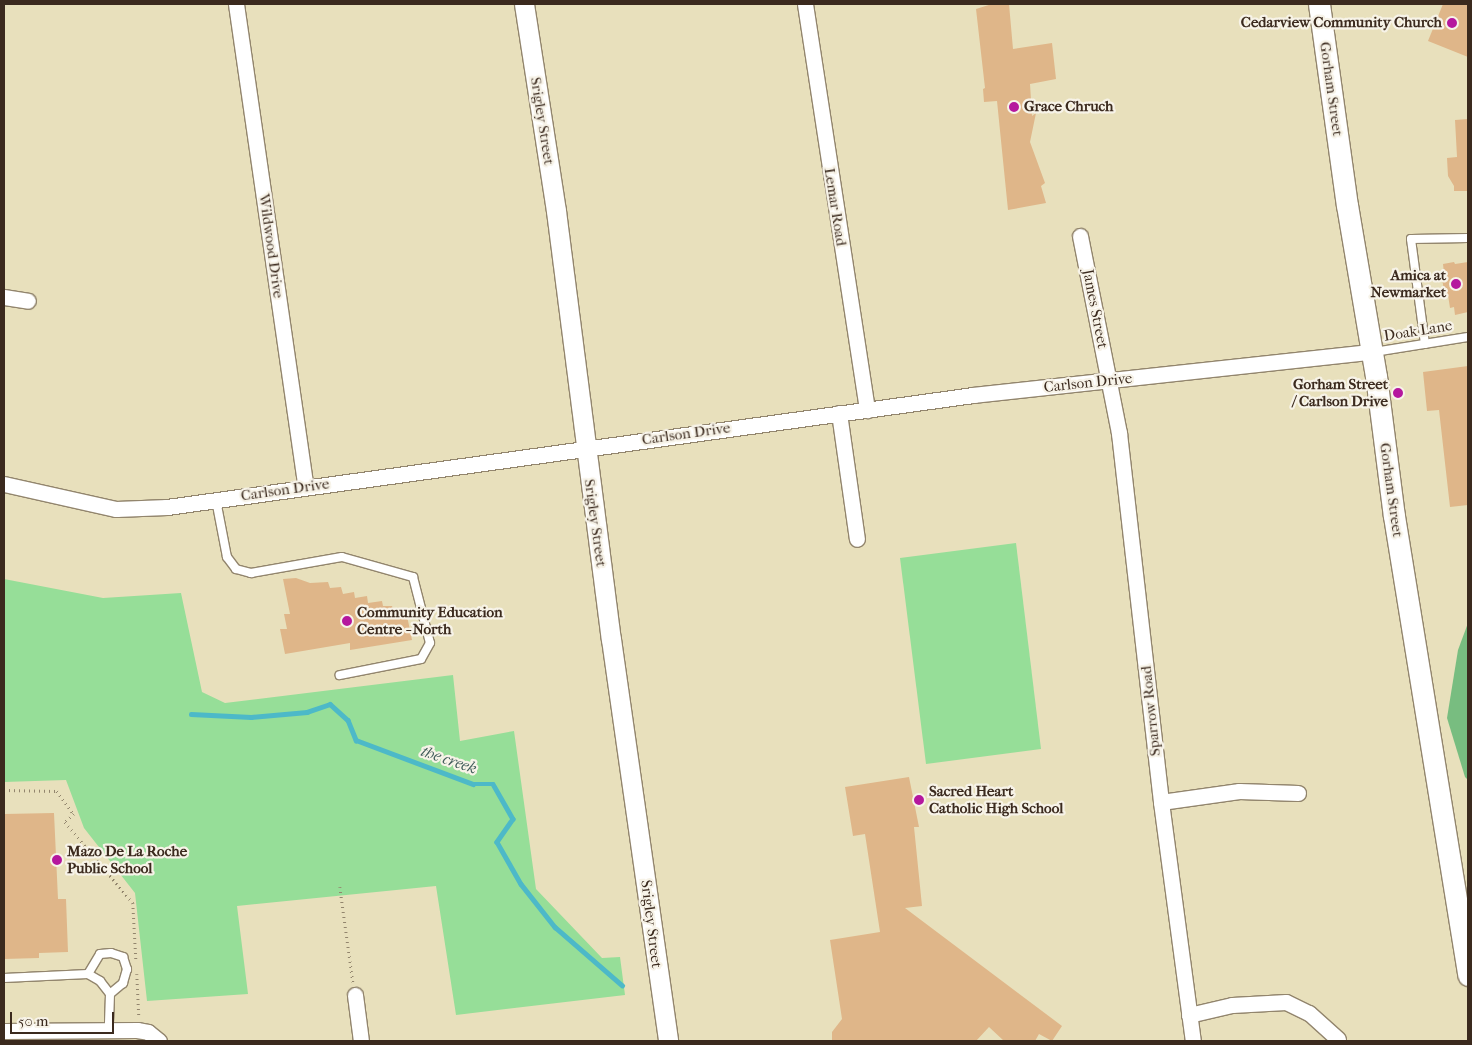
<!DOCTYPE html>
<style>
body{margin:0}
#map{position:relative;width:1472px;height:1045px;overflow:hidden;background:#e8e0bc;font-family:"IM FELL French Canon",serif}
div>[style]{position:absolute}
.green>*{inset:0;background:#96de98}
.forest>*{inset:0;background:#78bd80}
.stream>*{height:4.5px;margin:-2.25px;padding:0 2.25px;transform-origin:2.25px;border-radius:2.25px;background:#4db9c8}
.building>*{inset:0;background:#dfb689}
.path>*{height:2.5px;margin-top:-1.25px;transform-origin:0;background:repeating-linear-gradient(90deg,#92856d 0 1px,transparent 0 5px)}
.roads{filter:drop-shadow(1px 0 #92856d) drop-shadow(-1px 0 #92856d) drop-shadow(0 1px #92856d) drop-shadow(0 -1px #92856d)}
.service>*{height:8px;margin:-4px;padding:0 4px;transform-origin:4px;border-radius:4px;background:#fff}
.minor>*{height:15px;margin:-7.5px;padding:0 7.5px;transform-origin:7.5px;border-radius:7.5px;background:#fff}
.tertiary>*{height:19px;margin:-9.5px;padding:0 9.5px;transform-origin:9.5px;border-radius:9.5px;background:#fff}
.secondary>*{height:21px;margin:-10.5px;padding:0 10.5px;transform-origin:10.5px;border-radius:10.5px;background:#fff}
.dots>*{width:14px;height:14px;translate:-50% -50%;box-sizing:border-box;border:2px solid #f7f3e8;border-radius:50%}
span{translate:-50% -50%;white-space:nowrap;text-align:center;line-height:1.15;-webkit-text-stroke:4.5px #f7f3e8;paint-order:stroke}
.poi-label{font-size:15px;color:#3b2a1e;font-weight:700}
.right{translate:-100% -50%;text-align:right}
.left{translate:0 -50%;text-align:left}
.street-label{font-size:15px;color:#3b2a1e}
.water-label{font-size:16px;color:#415c5a;font-style:italic}
.frame{position:absolute;inset:0;border:5px solid #3b2a1e;pointer-events:none}
.scale{position:absolute;left:10px;top:1012px;width:104px;height:22px;box-sizing:border-box;border:2px solid #3b2a1e;border-top:0;padding-left:6px;font-size:15px;line-height:18px;white-space:nowrap;color:#3b2a1e;-webkit-text-stroke:4px #f7f3e8;paint-order:stroke}
</style>
<div id="map">
<div class="green">
<div style="clip-path:polygon(1016px 543px,1041px 749px,926px 764px,900px 558px)"></div>
<div style="clip-path:polygon(4px 579px,103px 598px,181px 593px,202px 692px,225px 703px,453px 675px,460px 741px,514px 731px,536px 889px,602px 958px,620px 957px,625px 995px,456px 1015px,436px 886px,237px 906px,248px 994px,147px 1001px,135px 893px,84px 828px,66px 780px,4px 782px)"></div>
</div>
<div class="forest">
<div style="clip-path:polygon(1468px 623px,1468px 780px,1465px 777px,1447px 718px,1458px 650px)"></div>
</div>
<div class="stream">
<div style="left:191px;top:714px;width:60px;rotate:2.9deg"></div>
<div style="left:251px;top:717px;width:56px;rotate:-5.1deg"></div>
<div style="left:307px;top:712px;width:24px;rotate:-19deg"></div>
<div style="left:330px;top:704px;width:24px;rotate:42deg"></div>
<div style="left:348px;top:720px;width:22px;rotate:68deg"></div>
<div style="left:356px;top:740px;width:125px;rotate:20.6deg"></div>
<div style="left:473px;top:784px;width:20px"></div>
<div style="left:493px;top:784px;width:40px;rotate:60.3deg"></div>
<div style="left:513px;top:819px;width:28px;rotate:125deg"></div>
<div style="left:497px;top:842px;width:48px;rotate:60.3deg"></div>
<div style="left:521px;top:884px;width:55px;rotate:51.7deg"></div>
<div style="left:555px;top:927px;width:89px;rotate:40.9deg"></div>
</div>
<div class="building">
<div style="clip-path:polygon(992px 4px,1009px 4px,1013px 49px,1052px 43px,1056px 79px,1030px 84px,1032px 116px,1036px 113px,1030px 142px,1045px 183px,1041px 186px,1046px 203px,1008px 210px,997px 101px,984px 102px,983px 89px,985px 88px,976px 9px)"></div>
<div style="clip-path:polygon(1443px 4px,1468px 4px,1468px 57px,1428px 41px)"></div>
<div style="clip-path:polygon(1468px 119px,1468px 191px,1454px 191px,1454px 186px,1448px 176px,1447px 158px,1457px 157px,1455px 120px)"></div>
<div style="clip-path:polygon(1454px 262px,1455px 264px,1468px 262px,1468px 312px,1455px 315px,1454px 307px,1450px 308px,1448px 295px,1445px 296px,1441px 273px,1444px 273px,1443px 264px)"></div>
<div style="clip-path:polygon(1468px 366px,1468px 505px,1450px 507px,1439px 410px,1427px 411px,1423px 372px)"></div>
<div style="clip-path:polygon(296px 578px,310px 583px,328px 582px,330px 588px,341px 587px,343px 594px,354px 592px,355px 598px,367px 596px,368px 603px,382px 601px,383px 606px,392px 606px,394px 612px,406px 611px,412px 640px,350px 650px,350px 643px,285px 654px,280px 629px,287px 629px,284px 614px,290px 614px,283px 579px)"></div>
<div style="clip-path:polygon(909px 777px,919px 827px,914px 827px,922px 906px,905px 908px,1062px 1026px,1052px 1041px,1039px 1034px,1035px 1041px,1004px 1041px,989px 1027px,976px 1041px,832px 1041px,832px 1032px,842px 1019px,830px 940px,880px 932px,865px 834px,853px 836px,845px 787px)"></div>
<div style="clip-path:polygon(54px 813px,58px 899px,66px 899px,68px 952px,39px 953px,39px 958px,4px 959px,4px 814px)"></div>
</div>
<div class="path">
<div style="left:4px;top:790px;width:53px;rotate:1.1deg"></div>
<div style="left:57px;top:791px;width:29px;rotate:54deg"></div>
<div style="left:74px;top:814px;width:12px;rotate:138deg"></div>
<div style="left:65px;top:822px;width:106px;rotate:50deg"></div>
<div style="left:133px;top:903px;width:56px;rotate:86.9deg"></div>
<div style="left:340px;top:887px;width:96px;rotate:82.2deg"></div>
<div style="left:137px;top:974px;width:42px;rotate:87.3deg"></div>
</div>
<div class="roads">
<div class="service">
<div style="left:1425px;top:344px;width:106px;rotate:-97.6deg"></div>
<div style="left:1411px;top:239px;width:57px;rotate:-1deg"></div>
<div style="left:1374px;top:352px;width:95px;rotate:-9.1deg"></div>
<div style="left:216px;top:500px;width:58px;rotate:79.1deg"></div>
<div style="left:227px;top:557px;width:15px;rotate:53deg"></div>
<div style="left:236px;top:569px;width:16px;rotate:15deg"></div>
<div style="left:251px;top:573px;width:92px;rotate:-10deg"></div>
<div style="left:342px;top:557px;width:74px;rotate:15.7deg"></div>
<div style="left:413px;top:577px;width:68px;rotate:75.6deg"></div>
<div style="left:430px;top:643px;width:18px;rotate:119deg"></div>
<div style="left:421px;top:659px;width:83px;rotate:168.8deg"></div>
<div style="left:88px;top:974px;width:23px;rotate:-59deg"></div>
<div style="left:100px;top:954px;width:11px;rotate:-5deg"></div>
<div style="left:111px;top:953px;width:13px;rotate:18deg"></div>
<div style="left:123px;top:957px;width:13px;rotate:72deg"></div>
<div style="left:127px;top:969px;width:15px;rotate:106deg"></div>
<div style="left:123px;top:983px;width:17px;rotate:140deg"></div>
<div style="left:4px;top:978px;width:84px;rotate:-2.7deg"></div>
<div style="left:88px;top:974px;width:14px;rotate:30deg"></div>
<div style="left:100px;top:981px;width:16px;rotate:52deg"></div>
<div style="left:110px;top:994px;width:37px;rotate:92deg"></div>
</div>
<div class="minor">
<div style="left:236px;top:4px;width:488px;rotate:81.8deg"></div>
<div style="left:805px;top:4px;width:411px;rotate:81.3deg"></div>
<div style="left:1080px;top:236px;width:201px;rotate:78.8deg"></div>
<div style="left:1119px;top:433px;width:371px;rotate:83.5deg"></div>
<div style="left:1161px;top:802px;width:241px;rotate:82.4deg"></div>
<div style="left:4px;top:297px;width:24px;rotate:9deg"></div>
<div style="left:839px;top:413px;width:127px;rotate:81.9deg"></div>
<div style="left:4px;top:484px;width:115px;rotate:12.6deg"></div>
<div style="left:116px;top:509px;width:51px;rotate:-2.2deg"></div>
<div style="left:167px;top:507px;width:814px;rotate:-7.91deg"></div>
<div style="left:973px;top:395px;width:401px;rotate:-6.2deg"></div>
<div style="left:1161px;top:802px;width:79px;rotate:-8deg"></div>
<div style="left:1239px;top:791px;width:59px;rotate:1.9deg"></div>
<div style="left:355px;top:995px;width:46px;rotate:82.6deg"></div>
<div style="left:1189px;top:1015px;width:44px;rotate:-13.1deg"></div>
<div style="left:1232px;top:1005px;width:54px;rotate:-3.2deg"></div>
<div style="left:1286px;top:1002px;width:25px;rotate:26deg"></div>
<div style="left:1309px;top:1013px;width:39px;rotate:42deg"></div>
<div style="left:4px;top:1031px;width:133px;rotate:-0.4deg"></div>
<div style="left:137px;top:1030px;width:11px;rotate:10deg"></div>
<div style="left:148px;top:1032px;width:14px;rotate:39deg"></div>
</div>
<div class="tertiary">
<div style="left:524px;top:4px;width:209px;rotate:81.2deg"></div>
<div style="left:556px;top:211px;width:432px;rotate:82.7deg"></div>
<div style="left:611px;top:639px;width:406px;rotate:81.9deg"></div>
</div>
<div class="secondary">
<div style="left:1319px;top:4px;width:203px;rotate:82.1deg"></div>
<div style="left:1347px;top:205px;width:173px;rotate:80.4deg"></div>
<div style="left:1376px;top:376px;width:141px;rotate:82.7deg"></div>
<div style="left:1394px;top:516px;width:465px;rotate:80.8deg"></div>
</div>
</div>
<div class="dots">
<div style="left:1452px;top:23px;background:#b5179e"></div>
<div style="left:1014px;top:107px;background:#b5179e"></div>
<div style="left:1456px;top:284px;background:#b5179e"></div>
<div style="left:1398px;top:393px;background:#b5179e"></div>
<div style="left:347px;top:621px;background:#b5179e"></div>
<div style="left:919px;top:800px;background:#b5179e"></div>
<div style="left:57px;top:860px;background:#b5179e"></div>
</div>
<div class="poi-label">
<span class="right" style="left:1442px;top:23px">Cedarview Community Church</span>
<span class="left" style="left:1024px;top:107px">Grace Chruch</span>
<span class="right" style="left:1446px;top:284px">Amica at<br>Newmarket</span>
<span class="right" style="left:1388px;top:393px">Gorham Street<br>/ Carlson Drive</span>
<span class="left" style="left:357px;top:621px">Community Education<br>Centre - North</span>
<span class="left" style="left:929px;top:800px">Sacred Heart<br>Catholic High School</span>
<span class="left" style="left:67px;top:860px">Mazo De La Roche<br>Public School</span>
</div>
<div class="street-label">
<span style="left:1331px;top:89px;rotate:82deg">Gorham Street</span>
<span style="left:542px;top:121px;rotate:81deg">Srigley Street</span>
<span style="left:835px;top:207px;rotate:81deg">Lemar Road</span>
<span style="left:271px;top:246px;rotate:82deg">Wildwood Drive</span>
<span style="left:1095px;top:309px;rotate:79deg">James Street</span>
<span style="left:1418px;top:331px;rotate:-9deg">Doak Lane</span>
<span style="left:1088px;top:383px;rotate:-6deg">Carlson Drive</span>
<span style="left:686px;top:434px;rotate:-8deg">Carlson Drive</span>
<span style="left:285px;top:490px;rotate:-8deg">Carlson Drive</span>
<span style="left:1391px;top:490px;rotate:82deg">Gorham Street</span>
<span style="left:595px;top:523px;rotate:82deg">Srigley Street</span>
<span style="left:1151px;top:711px;rotate:-96deg">Sparrow Road</span>
<span style="left:651px;top:924px;rotate:83deg">Srigley Street</span>
</div>
<div class="water-label">
<span style="left:449px;top:760px;rotate:19deg">the creek</span>
</div>
<div class="frame"></div>
<div class="scale">50 m</div>
</div>
